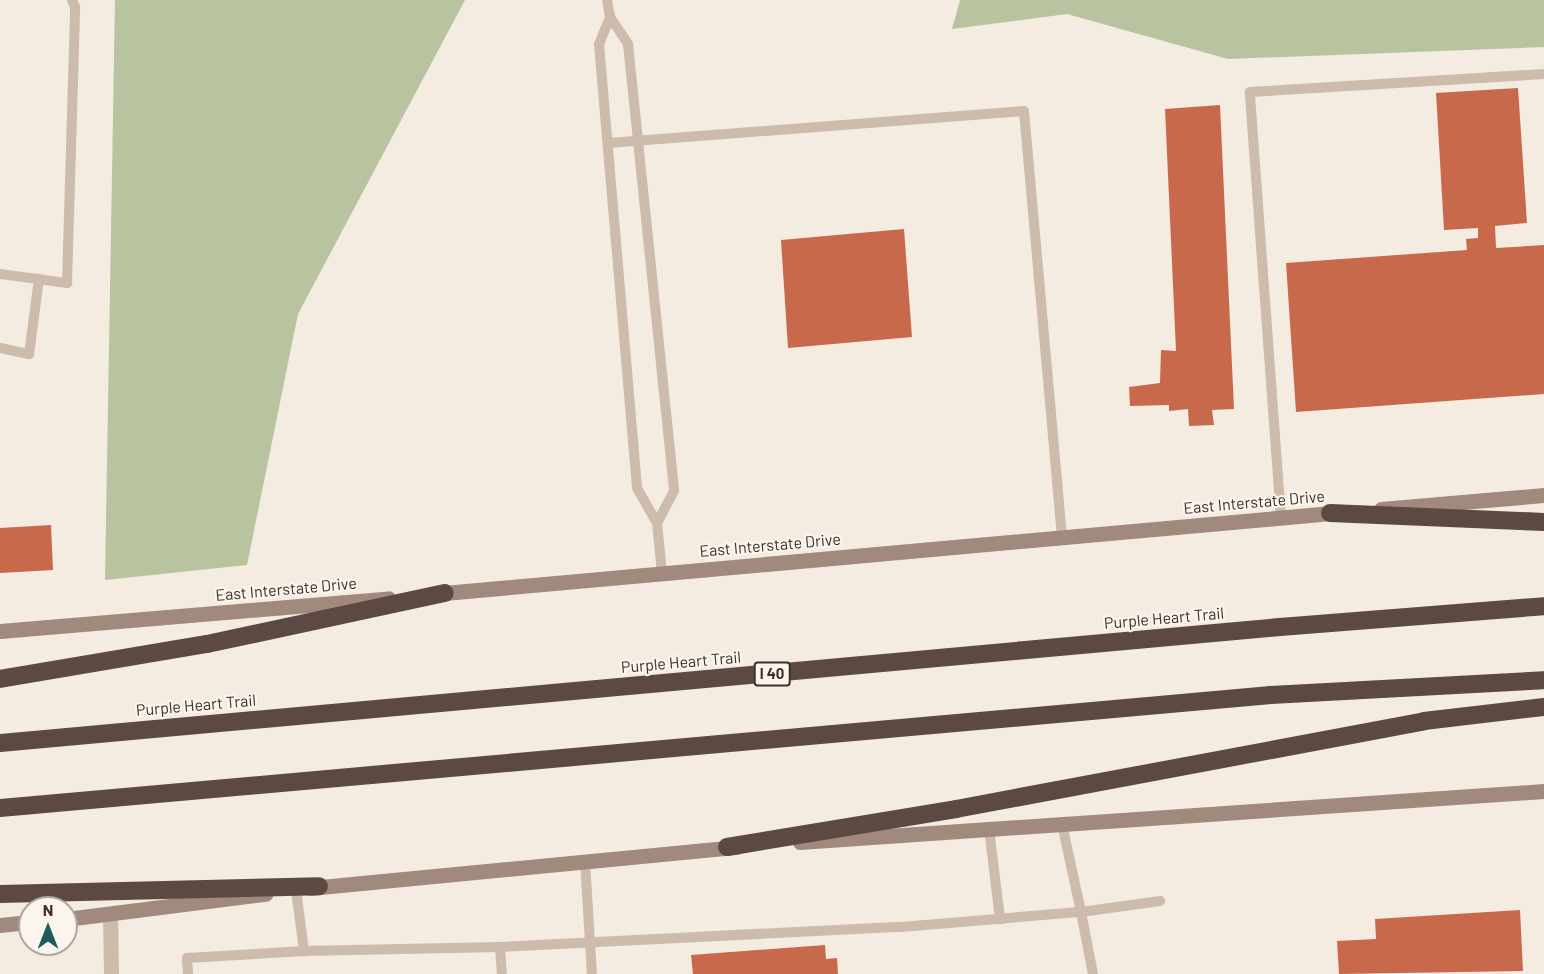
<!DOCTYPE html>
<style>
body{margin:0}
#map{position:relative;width:1544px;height:974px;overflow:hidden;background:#f4ebe1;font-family:Barlow,sans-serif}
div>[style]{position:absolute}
.green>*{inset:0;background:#b8c4a0}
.building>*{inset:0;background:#c8694b}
.service>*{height:10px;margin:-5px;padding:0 5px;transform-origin:5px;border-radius:5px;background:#cdbbac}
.tertiary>*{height:15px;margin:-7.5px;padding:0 7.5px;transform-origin:7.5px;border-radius:7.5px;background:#cdbbac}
.secondary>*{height:15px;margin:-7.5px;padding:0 7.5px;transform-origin:7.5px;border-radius:7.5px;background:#a18a7d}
.motorway>*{height:18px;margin:-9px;padding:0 9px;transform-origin:9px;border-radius:9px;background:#5c4a42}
span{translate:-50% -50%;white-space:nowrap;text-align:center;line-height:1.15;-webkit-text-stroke:4.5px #fbf5ee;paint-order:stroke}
.shield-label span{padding:2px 4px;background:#fbf5ee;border:2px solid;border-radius:4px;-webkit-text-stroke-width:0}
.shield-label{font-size:15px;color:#3b302b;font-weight:700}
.street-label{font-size:16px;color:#3b302b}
.north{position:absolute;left:18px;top:896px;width:60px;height:60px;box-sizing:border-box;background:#fbf5ee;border:2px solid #aea6a0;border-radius:50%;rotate:0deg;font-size:16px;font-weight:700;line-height:24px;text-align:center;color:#3b302b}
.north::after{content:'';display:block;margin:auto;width:21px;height:27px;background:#1f5a5e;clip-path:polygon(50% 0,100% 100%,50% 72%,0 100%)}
</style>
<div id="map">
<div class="green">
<div style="clip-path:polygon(115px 0,465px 0,298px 314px,247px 565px,105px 580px)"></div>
<div style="clip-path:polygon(960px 0,1544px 0,1544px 47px,1228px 59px,1067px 14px,952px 29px)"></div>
</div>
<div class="building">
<div style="clip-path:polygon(1518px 88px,1527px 223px,1495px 226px,1496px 248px,1544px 245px,1544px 394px,1296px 412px,1286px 263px,1467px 250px,1466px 239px,1478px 238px,1478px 228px,1444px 230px,1436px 93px)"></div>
<div style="clip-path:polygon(1220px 105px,1234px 409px,1212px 410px,1214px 425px,1189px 426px,1188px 409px,1169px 411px,1169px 405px,1130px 406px,1129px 387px,1160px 383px,1161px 350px,1176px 351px,1165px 109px)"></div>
<div style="clip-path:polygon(904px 229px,912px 337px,788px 348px,781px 240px)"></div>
<div style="clip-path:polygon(51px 525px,53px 570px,0 573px,0 528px)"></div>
<div style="clip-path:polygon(1520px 910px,1523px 971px,1339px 974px,1337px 941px,1376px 939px,1375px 919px)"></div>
<div style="clip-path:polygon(825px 945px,826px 959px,837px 958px,838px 974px,693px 974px,691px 955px)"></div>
</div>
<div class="service">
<div style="left:607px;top:0;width:17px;rotate:80deg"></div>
<div style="left:610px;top:17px;width:32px;rotate:56deg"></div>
<div style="left:628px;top:44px;width:449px;rotate:84.1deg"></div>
<div style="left:674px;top:491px;width:36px;rotate:118deg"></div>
<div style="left:610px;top:17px;width:29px;rotate:112deg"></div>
<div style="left:599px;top:44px;width:446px;rotate:85.1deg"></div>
<div style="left:637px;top:488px;width:40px;rotate:60.3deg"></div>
<div style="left:657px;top:523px;width:50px;rotate:84.3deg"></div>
<div style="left:608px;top:143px;width:417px;rotate:-4.4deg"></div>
<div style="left:1024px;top:111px;width:428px;rotate:84.9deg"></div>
<div style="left:0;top:274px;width:68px;rotate:7.7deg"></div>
<div style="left:67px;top:283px;width:276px;rotate:-88.3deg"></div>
<div style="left:75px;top:7px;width:8px;rotate:-113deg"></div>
<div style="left:0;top:348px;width:30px;rotate:12deg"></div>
<div style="left:29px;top:354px;width:76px;rotate:-82.4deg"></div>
<div style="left:1281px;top:518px;width:427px;rotate:-94.2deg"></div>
<div style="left:1250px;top:92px;width:295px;rotate:-3.5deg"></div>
<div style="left:1062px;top:824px;width:90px;rotate:77.8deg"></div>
<div style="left:1081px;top:912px;width:80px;rotate:-7.9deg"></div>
<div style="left:989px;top:829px;width:91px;rotate:83deg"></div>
<div style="left:585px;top:861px;width:113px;rotate:86.5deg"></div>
<div style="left:296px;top:890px;width:62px;rotate:82.5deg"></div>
<div style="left:304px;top:951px;width:196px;rotate:-1.2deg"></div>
<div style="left:500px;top:947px;width:27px;rotate:86deg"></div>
<div style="left:500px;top:947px;width:401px;rotate:-2.9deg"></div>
<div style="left:901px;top:927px;width:181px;rotate:-4.8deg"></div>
<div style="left:1081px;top:912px;width:63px;rotate:79deg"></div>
<div style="left:188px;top:974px;width:16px;rotate:-94deg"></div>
<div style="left:187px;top:958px;width:117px;rotate:-3.4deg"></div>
</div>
<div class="tertiary">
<div style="left:110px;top:914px;width:60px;rotate:89deg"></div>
</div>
<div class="secondary">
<div style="left:1381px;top:509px;width:164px;rotate:-4.9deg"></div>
<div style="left:433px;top:594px;width:913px;rotate:-5.15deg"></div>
<div style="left:0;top:631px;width:390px;rotate:-4.8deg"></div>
<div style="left:800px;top:842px;width:746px;rotate:-3.92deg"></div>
<div style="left:310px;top:888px;width:429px;rotate:-5.5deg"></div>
<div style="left:66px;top:919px;width:201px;rotate:-7.2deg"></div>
<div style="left:0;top:925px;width:30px;rotate:-6deg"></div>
</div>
<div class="motorway">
<div style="left:1330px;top:513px;width:214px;rotate:2.4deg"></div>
<div style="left:0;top:679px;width:210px;rotate:-9.6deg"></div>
<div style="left:207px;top:644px;width:243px;rotate:-12.1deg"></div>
<div style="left:0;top:743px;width:1285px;rotate:-5.18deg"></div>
<div style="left:1280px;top:627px;width:265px;rotate:-4.5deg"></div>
<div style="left:0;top:808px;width:1276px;rotate:-5.08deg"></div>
<div style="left:1271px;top:695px;width:273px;rotate:-3.1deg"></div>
<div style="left:727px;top:847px;width:232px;rotate:-9.4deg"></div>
<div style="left:956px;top:809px;width:476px;rotate:-10.6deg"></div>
<div style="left:1424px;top:721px;width:121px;rotate:-6.7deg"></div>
<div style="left:0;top:894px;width:319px;rotate:-1.4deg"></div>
</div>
<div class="shield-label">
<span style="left:772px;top:674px">I 40</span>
</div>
<div class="street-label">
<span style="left:1254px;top:502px;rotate:-5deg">East Interstate Drive</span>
<span style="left:770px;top:545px;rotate:-5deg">East Interstate Drive</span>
<span style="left:286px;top:589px;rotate:-5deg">East Interstate Drive</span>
<span style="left:1164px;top:618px;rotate:-5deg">Purple Heart Trail</span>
<span style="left:681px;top:662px;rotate:-5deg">Purple Heart Trail</span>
<span style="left:196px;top:705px;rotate:-5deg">Purple Heart Trail</span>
</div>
<div class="north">N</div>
</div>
